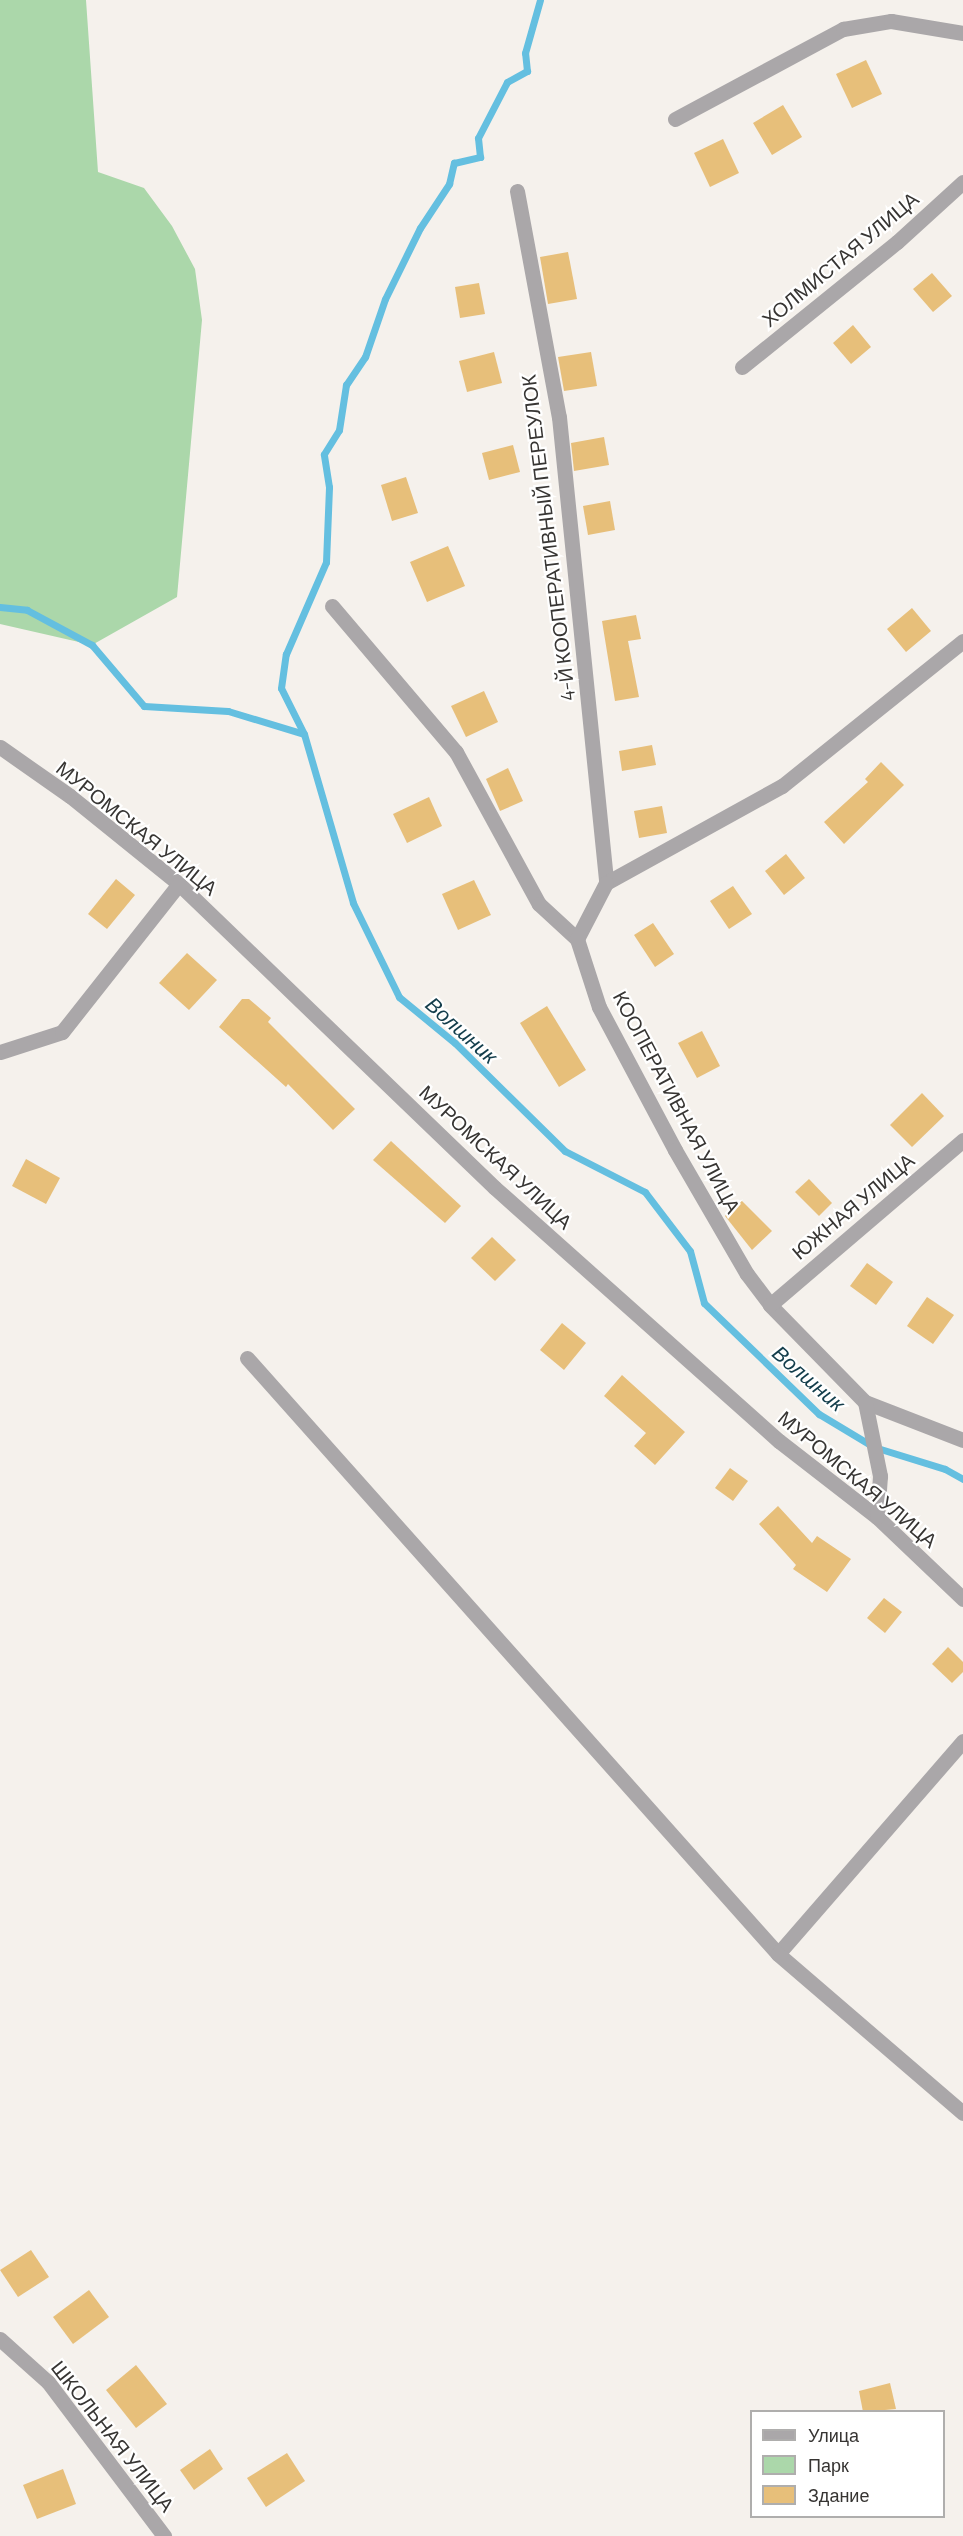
<!DOCTYPE html>
<meta charset="utf-8">
<style>
body{margin:0}
#map{position:relative;width:963px;height:2536px;overflow:hidden;background:#f5f1ec;font-family:Barlow,sans-serif}
div>[style]{position:absolute}
.green>*{inset:0;background:#abd7aa}
.stream>*{height:7px;margin:-3.5px;padding:0 3.5px;transform-origin:3.5px;border-radius:3.5px;background:#64bfe0}
.building>*{inset:0;background:#e7bf7a}
.minor>*{height:15px;margin:-7.5px;padding:0 7.5px;transform-origin:7.5px;border-radius:7.5px;background:#aaa7a9}
span{translate:-50% -50%;white-space:nowrap;text-align:center;line-height:1.15;-webkit-text-stroke:4.5px #fff;paint-order:stroke}
.street-label{font-size:20px;color:#373533}
.water-label{font-size:21px;color:#133d4b;font-style:italic}
.legend{position:absolute;left:750px;top:2410px;width:195px;height:108px;box-sizing:border-box;background:#fff;border:2px solid #afaead;margin:0;padding:8px 10px;list-style:none;font-size:18px;color:#373533}
.legend li{display:flex;align-items:center;gap:12px;height:30px}
.legend b{width:30px;border:2px solid #afaead}
</style>
<div id="map">
<div class="green">
<div style="clip-path:polygon(0 0,86px 0,98px 172px,144px 188px,172px 226px,195px 269px,202px 320px,177px 597px,92px 645px,0 624px)"></div>
</div>
<div class="stream">
<div style="left:0;top:607px;width:27px;rotate:6deg"></div>
<div style="left:27px;top:610px;width:74px;rotate:28.3deg"></div>
<div style="left:92px;top:645px;width:80px;rotate:49.6deg"></div>
<div style="left:144px;top:706px;width:84px;rotate:3.4deg"></div>
<div style="left:228px;top:711px;width:79px;rotate:16.8deg"></div>
<div style="left:304px;top:734px;width:176px;rotate:73.8deg"></div>
<div style="left:353px;top:903px;width:105px;rotate:63.9deg"></div>
<div style="left:399px;top:997px;width:72px;rotate:39.4deg"></div>
<div style="left:455px;top:1043px;width:154px;rotate:44.5deg"></div>
<div style="left:565px;top:1151px;width:90px;rotate:27.1deg"></div>
<div style="left:645px;top:1192px;width:74px;rotate:52.7deg"></div>
<div style="left:690px;top:1251px;width:54px;rotate:74.9deg"></div>
<div style="left:704px;top:1303px;width:160px;rotate:44deg"></div>
<div style="left:819px;top:1414px;width:64px;rotate:31deg"></div>
<div style="left:874px;top:1447px;width:74px;rotate:17.2deg"></div>
<div style="left:945px;top:1469px;width:21px;rotate:29deg"></div>
<div style="left:304px;top:734px;width:51px;rotate:-116.6deg"></div>
<div style="left:281px;top:688px;width:34px;rotate:-82deg"></div>
<div style="left:286px;top:654px;width:100px;rotate:-66.5deg"></div>
<div style="left:326px;top:562px;width:75px;rotate:-87.7deg"></div>
<div style="left:329px;top:487px;width:33px;rotate:-99deg"></div>
<div style="left:324px;top:454px;width:28px;rotate:-58deg"></div>
<div style="left:339px;top:430px;width:46px;rotate:-81.2deg"></div>
<div style="left:346px;top:385px;width:34px;rotate:-56deg"></div>
<div style="left:365px;top:357px;width:61px;rotate:-71deg"></div>
<div style="left:385px;top:299px;width:79px;rotate:-63.8deg"></div>
<div style="left:420px;top:228px;width:53px;rotate:-56.6deg"></div>
<div style="left:449px;top:184px;width:22px;rotate:-77deg"></div>
<div style="left:454px;top:163px;width:27px;rotate:-13deg"></div>
<div style="left:480px;top:157px;width:19px;rotate:-96deg"></div>
<div style="left:478px;top:138px;width:63px;rotate:-62.6deg"></div>
<div style="left:507px;top:82px;width:23px;rotate:-29deg"></div>
<div style="left:527px;top:71px;width:18px;rotate:-96deg"></div>
<div style="left:525px;top:53px;width:55px;rotate:-74.2deg"></div>
</div>
<div class="building">
<div style="clip-path:polygon(866px 60px,882px 94px,852px 108px,836px 74px)"></div>
<div style="clip-path:polygon(783px 105px,802px 137px,772px 155px,753px 123px)"></div>
<div style="clip-path:polygon(723px 139px,739px 173px,710px 187px,694px 153px)"></div>
<div style="clip-path:polygon(568px 252px,577px 299px,548px 304px,540px 257px)"></div>
<div style="clip-path:polygon(932px 273px,952px 296px,933px 312px,913px 289px)"></div>
<div style="clip-path:polygon(479px 283px,485px 314px,460px 318px,455px 287px)"></div>
<div style="clip-path:polygon(853px 325px,871px 347px,851px 364px,833px 343px)"></div>
<div style="clip-path:polygon(494px 352px,502px 383px,467px 392px,459px 361px)"></div>
<div style="clip-path:polygon(591px 352px,597px 386px,564px 391px,558px 357px)"></div>
<div style="clip-path:polygon(604px 437px,609px 465px,574px 471px,571px 443px)"></div>
<div style="clip-path:polygon(513px 445px,520px 472px,489px 480px,482px 453px)"></div>
<div style="clip-path:polygon(406px 477px,418px 513px,392px 521px,381px 485px)"></div>
<div style="clip-path:polygon(610px 501px,615px 530px,588px 535px,583px 506px)"></div>
<div style="clip-path:polygon(448px 546px,465px 586px,427px 602px,410px 562px)"></div>
<div style="clip-path:polygon(912px 608px,931px 631px,906px 652px,887px 629px)"></div>
<div style="clip-path:polygon(636px 615px,641px 639px,628px 641px,639px 697px,615px 701px,602px 621px)"></div>
<div style="clip-path:polygon(484px 691px,498px 722px,466px 737px,451px 706px)"></div>
<div style="clip-path:polygon(652px 745px,656px 765px,622px 771px,619px 751px)"></div>
<div style="clip-path:polygon(881px 762px,904px 785px,844px 844px,824px 822px,868px 782px,865px 779px)"></div>
<div style="clip-path:polygon(508px 768px,523px 801px,500px 811px,486px 779px)"></div>
<div style="clip-path:polygon(429px 797px,442px 826px,407px 843px,393px 814px)"></div>
<div style="clip-path:polygon(662px 806px,667px 833px,639px 838px,634px 811px)"></div>
<div style="clip-path:polygon(786px 854px,805px 878px,784px 895px,765px 871px)"></div>
<div style="clip-path:polygon(116px 879px,135px 895px,107px 929px,88px 914px)"></div>
<div style="clip-path:polygon(474px 880px,491px 915px,458px 930px,442px 894px)"></div>
<div style="clip-path:polygon(733px 886px,752px 914px,729px 929px,710px 901px)"></div>
<div style="clip-path:polygon(653px 923px,674px 954px,655px 967px,634px 935px)"></div>
<div style="clip-path:polygon(187px 953px,217px 980px,189px 1010px,159px 983px)"></div>
<div style="clip-path:polygon(242px 999px,249px 999px,271px 1018px,268px 1022px,355px 1109px,333px 1130px,288px 1084px,286px 1087px,219px 1027px)"></div>
<div style="clip-path:polygon(547px 1006px,586px 1070px,559px 1087px,520px 1023px)"></div>
<div style="clip-path:polygon(702px 1031px,720px 1066px,697px 1078px,678px 1043px)"></div>
<div style="clip-path:polygon(922px 1093px,944px 1116px,912px 1147px,890px 1125px)"></div>
<div style="clip-path:polygon(391px 1141px,461px 1206px,445px 1223px,373px 1160px)"></div>
<div style="clip-path:polygon(26px 1159px,60px 1178px,46px 1204px,12px 1186px)"></div>
<div style="clip-path:polygon(809px 1179px,832px 1203px,819px 1216px,795px 1192px)"></div>
<div style="clip-path:polygon(741px 1200px,772px 1231px,752px 1250px,725px 1216px)"></div>
<div style="clip-path:polygon(492px 1237px,516px 1260px,495px 1281px,471px 1258px)"></div>
<div style="clip-path:polygon(867px 1263px,893px 1282px,876px 1305px,850px 1286px)"></div>
<div style="clip-path:polygon(927px 1297px,954px 1315px,933px 1344px,907px 1326px)"></div>
<div style="clip-path:polygon(562px 1323px,586px 1343px,564px 1370px,540px 1350px)"></div>
<div style="clip-path:polygon(622px 1375px,685px 1432px,655px 1465px,634px 1446px,646px 1433px,604px 1396px)"></div>
<div style="clip-path:polygon(730px 1468px,748px 1481px,733px 1501px,715px 1488px)"></div>
<div style="clip-path:polygon(778px 1506px,812px 1543px,817px 1536px,851px 1559px,827px 1592px,793px 1569px,796px 1565px,759px 1524px)"></div>
<div style="clip-path:polygon(884px 1598px,902px 1612px,885px 1633px,867px 1618px)"></div>
<div style="clip-path:polygon(948px 1647px,963px 1662px,963px 1672px,952px 1683px,932px 1664px)"></div>
<div style="clip-path:polygon(31px 2250px,49px 2277px,18px 2297px,0 2270px)"></div>
<div style="clip-path:polygon(89px 2290px,109px 2317px,73px 2344px,53px 2317px)"></div>
<div style="clip-path:polygon(136px 2365px,167px 2404px,136px 2428px,106px 2390px)"></div>
<div style="clip-path:polygon(890px 2383px,896px 2409px,863px 2412px,859px 2391px)"></div>
<div style="clip-path:polygon(210px 2449px,223px 2469px,194px 2490px,180px 2470px)"></div>
<div style="clip-path:polygon(287px 2453px,305px 2481px,266px 2507px,247px 2478px)"></div>
<div style="clip-path:polygon(63px 2469px,76px 2504px,37px 2519px,23px 2485px)"></div>
</div>
<div class="minor">
<div style="left:675px;top:119px;width:191px;rotate:-28.2deg"></div>
<div style="left:843px;top:29px;width:49px;rotate:-9.5deg"></div>
<div style="left:891px;top:21px;width:73px;rotate:9.5deg"></div>
<div style="left:517px;top:191px;width:230px;rotate:79.5deg"></div>
<div style="left:559px;top:417px;width:468px;rotate:84.2deg"></div>
<div style="left:742px;top:367px;width:199px;rotate:-38.9deg"></div>
<div style="left:897px;top:242px;width:89px;rotate:-42.3deg"></div>
<div style="left:332px;top:606px;width:192px;rotate:49.7deg"></div>
<div style="left:456px;top:752px;width:173px;rotate:61.4deg"></div>
<div style="left:539px;top:904px;width:52px;rotate:42.6deg"></div>
<div style="left:577px;top:939px;width:71px;rotate:72.1deg"></div>
<div style="left:599px;top:1007px;width:162px;rotate:62deg"></div>
<div style="left:675px;top:1150px;width:143px;rotate:59.9deg"></div>
<div style="left:747px;top:1274px;width:39px;rotate:53deg"></div>
<div style="left:770px;top:1305px;width:136px;rotate:45.6deg"></div>
<div style="left:865px;top:1402px;width:105px;rotate:21.2deg"></div>
<div style="left:0;top:747px;width:85px;rotate:35deg"></div>
<div style="left:70px;top:796px;width:140px;rotate:38.9deg"></div>
<div style="left:179px;top:884px;width:438px;rotate:43.9deg"></div>
<div style="left:495px;top:1188px;width:380px;rotate:41.7deg"></div>
<div style="left:779px;top:1441px;width:124px;rotate:37.8deg"></div>
<div style="left:877px;top:1517px;width:119px;rotate:43.6deg"></div>
<div style="left:606px;top:883px;width:201px;rotate:-28.9deg"></div>
<div style="left:782px;top:786px;width:232px;rotate:-38.7deg"></div>
<div style="left:577px;top:939px;width:63px;rotate:-62.6deg"></div>
<div style="left:0;top:1052px;width:65px;rotate:-17.9deg"></div>
<div style="left:62px;top:1032px;width:189px;rotate:-51.7deg"></div>
<div style="left:770px;top:1305px;width:254px;rotate:-40.5deg"></div>
<div style="left:247px;top:1358px;width:798px;rotate:48.3deg"></div>
<div style="left:865px;top:1402px;width:76px;rotate:78.5deg"></div>
<div style="left:880px;top:1476px;width:41px;rotate:94.2deg"></div>
<div style="left:963px;top:1741px;width:282px;rotate:131deg"></div>
<div style="left:778px;top:1954px;width:244px;rotate:40.7deg"></div>
<div style="left:0;top:2339px;width:64px;rotate:41.9deg"></div>
<div style="left:48px;top:2382px;width:193px;rotate:53deg"></div>
</div>
<div class="street-label">
<span style="left:840px;top:259px;rotate:-40deg">ХОЛМИСТАЯ УЛИЦА</span>
<span style="left:548px;top:538px;rotate:-97deg">4-Й КООПЕРАТИВНЫЙ ПЕРЕУЛОК</span>
<span style="left:137px;top:828px;rotate:39deg">МУРОМСКАЯ УЛИЦА</span>
<span style="left:677px;top:1102px;rotate:62deg">КООПЕРАТИВНАЯ УЛИЦА</span>
<span style="left:496px;top:1157px;rotate:43deg">МУРОМСКАЯ УЛИЦА</span>
<span style="left:853px;top:1206px;rotate:-40deg">ЮЖНАЯ УЛИЦА</span>
<span style="left:858px;top:1479px;rotate:40deg">МУРОМСКАЯ УЛИЦА</span>
<span style="left:113px;top:2436px;rotate:52deg">ШКОЛЬНАЯ УЛИЦА</span>
</div>
<div class="water-label">
<span style="left:462px;top:1030px;rotate:42deg">Волшник</span>
<span style="left:809px;top:1378px;rotate:41deg">Волшник</span>
</div>
<ul class="legend">
<li><b style="height:8px;background:#aaa7a9"></b>Улица</li>
<li><b style="height:16px;background:#abd7aa"></b>Парк</li>
<li><b style="height:16px;background:#e7bf7a"></b>Здание</li>
</ul>
</div>
